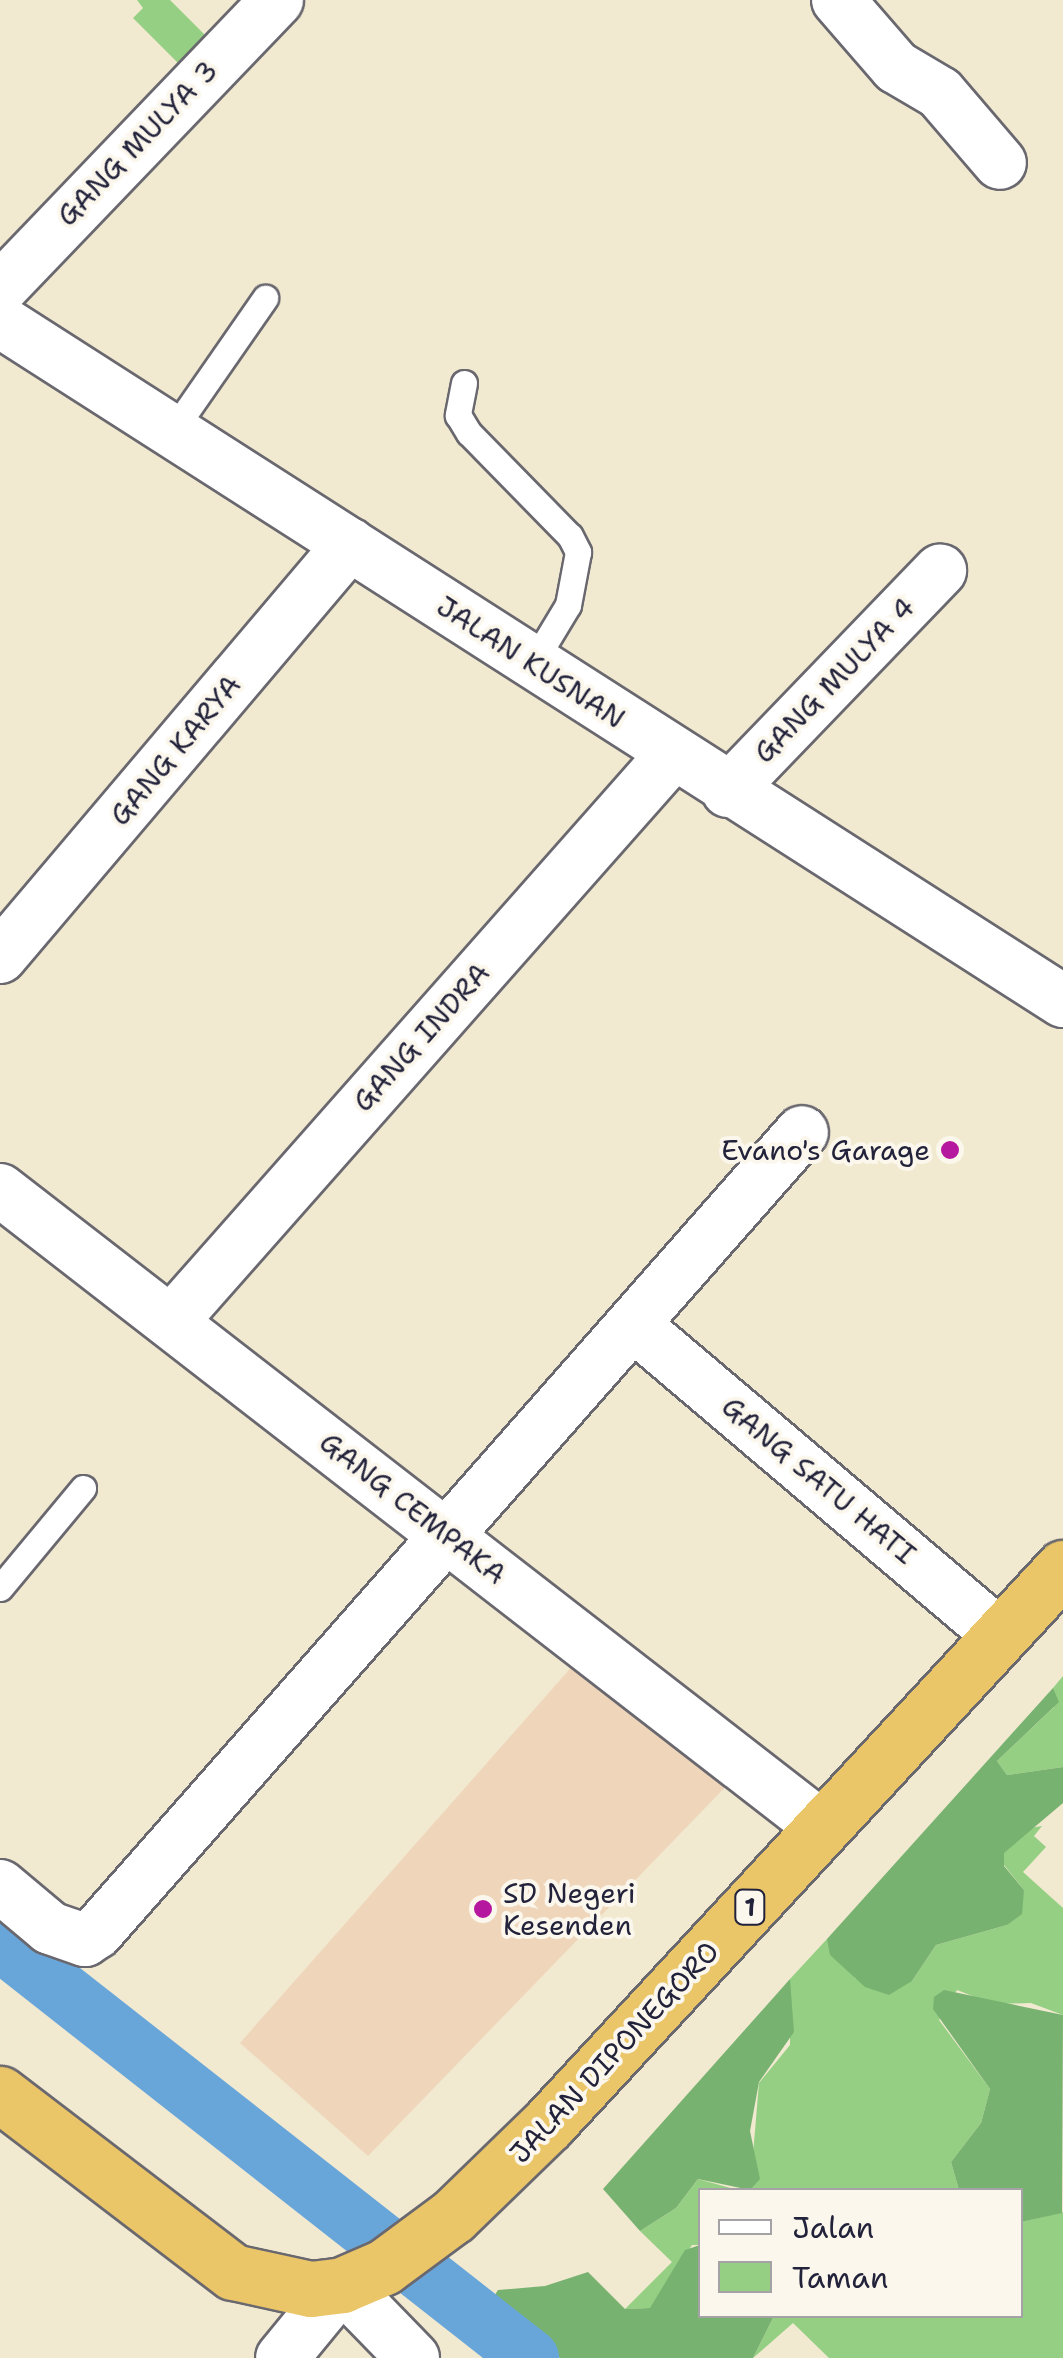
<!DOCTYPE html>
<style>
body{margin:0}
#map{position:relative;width:1063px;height:2358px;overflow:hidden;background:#f1e9d0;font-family:"Shantell Sans",sans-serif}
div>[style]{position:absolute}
.built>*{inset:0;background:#efd6bb}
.green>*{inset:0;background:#95cf83}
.forest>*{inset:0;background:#78b271}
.canal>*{height:58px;margin:-29px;padding:0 29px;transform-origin:29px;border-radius:29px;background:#68a6da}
.roads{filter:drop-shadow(2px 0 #6a686f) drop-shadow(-2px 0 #6a686f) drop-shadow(0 2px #6a686f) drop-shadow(0 -2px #6a686f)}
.service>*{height:25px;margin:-12.5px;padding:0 12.5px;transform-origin:12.5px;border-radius:12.5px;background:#fff}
.minor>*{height:52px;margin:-26px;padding:0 26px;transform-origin:26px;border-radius:26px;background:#fff}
.trunk>*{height:55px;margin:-27.5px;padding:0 27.5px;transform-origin:27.5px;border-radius:27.5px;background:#ebc669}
.dots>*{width:28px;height:28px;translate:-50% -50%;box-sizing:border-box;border:5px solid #fbf7ec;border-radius:50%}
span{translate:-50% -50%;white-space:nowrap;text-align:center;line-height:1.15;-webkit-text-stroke:8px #fbf7ec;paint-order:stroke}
.shield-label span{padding:2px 8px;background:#fbf7ec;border:2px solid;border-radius:8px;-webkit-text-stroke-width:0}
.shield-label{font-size:25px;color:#22223b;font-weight:700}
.street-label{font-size:28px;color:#22223b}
.poi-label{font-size:28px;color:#22223b}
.right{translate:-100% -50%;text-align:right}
.left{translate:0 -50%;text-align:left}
.legend{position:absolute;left:698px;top:2188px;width:325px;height:130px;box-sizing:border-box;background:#fbf7ec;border:2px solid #a4a2a5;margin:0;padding:12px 18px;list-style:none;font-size:30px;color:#22223b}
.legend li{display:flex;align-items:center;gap:20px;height:50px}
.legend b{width:50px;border:2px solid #a4a2a5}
</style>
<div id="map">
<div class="built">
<div style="clip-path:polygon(583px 1654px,738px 1774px,368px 2156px,240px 2043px)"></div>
</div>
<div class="green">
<div style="clip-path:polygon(137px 0,170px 0,213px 43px,185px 70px,133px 18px,143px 8px)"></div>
<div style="clip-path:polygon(1063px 1676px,1063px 1767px,1007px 1775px,997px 1761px,1054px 1707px,1053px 1688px)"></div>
<div style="clip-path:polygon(1042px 1826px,1034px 1836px,1046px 1847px,1023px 1872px,1063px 1908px,1063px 2015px,1031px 2003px,993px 2004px,957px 1990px,939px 2020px,990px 2089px,981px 2123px,951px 2162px,959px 2190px,750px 2190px,759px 2083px,790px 2045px,790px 1979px,827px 1939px,856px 1979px,912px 1981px,936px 1945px,1007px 1925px,1024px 1890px,1004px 1865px,1003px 1853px,1030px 1828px)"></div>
<div style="clip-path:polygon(698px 2179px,738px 2190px,700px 2190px,700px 2245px,692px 2245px,651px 2308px,625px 2309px,672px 2262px,640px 2231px,676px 2208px)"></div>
<div style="clip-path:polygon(1063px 2212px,1063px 2358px,829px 2358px,793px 2323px,753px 2358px,774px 2316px,1020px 2316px,1021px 2222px)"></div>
</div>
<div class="forest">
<div style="clip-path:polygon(1053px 1688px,1059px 1702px,997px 1761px,1007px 1775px,1063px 1767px,1063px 1803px,1004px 1853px,1004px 1866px,1024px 1890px,1022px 1914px,1007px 1925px,936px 1945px,912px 1981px,889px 1995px,865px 1987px,830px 1955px,827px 1939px)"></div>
<div style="clip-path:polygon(790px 1979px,794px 2032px,759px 2082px,750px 2131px,760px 2179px,750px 2190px,698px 2179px,676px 2208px,640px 2231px,603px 2189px)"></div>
<div style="clip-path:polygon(944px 1990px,1063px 2015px,1062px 2213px,1021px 2222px,1020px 2190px,959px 2190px,951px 2162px,981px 2123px,990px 2089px,933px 2009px,934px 1997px)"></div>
<div style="clip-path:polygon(700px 2245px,700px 2316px,774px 2316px,753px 2358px,560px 2358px,491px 2301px,498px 2290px,545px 2286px,588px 2272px,625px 2309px,650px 2308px,685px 2250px)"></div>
</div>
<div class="canal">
<div style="left:0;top:1942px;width:674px;rotate:38.13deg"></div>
</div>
<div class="roads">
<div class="service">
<div style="left:464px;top:383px;width:33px;rotate:101deg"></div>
<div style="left:458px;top:415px;width:21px;rotate:59deg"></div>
<div style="left:469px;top:433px;width:144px;rotate:45.6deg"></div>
<div style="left:570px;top:536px;width:18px;rotate:63deg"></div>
<div style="left:578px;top:552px;width:54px;rotate:100.7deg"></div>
<div style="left:568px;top:605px;width:68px;rotate:121.1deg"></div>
<div style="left:174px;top:429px;width:160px;rotate:-55.2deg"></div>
<div style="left:0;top:1588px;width:130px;rotate:-50.3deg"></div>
</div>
<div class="minor">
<div style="left:838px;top:0;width:89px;rotate:49.1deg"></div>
<div style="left:896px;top:67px;width:51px;rotate:30.6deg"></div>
<div style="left:940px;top:93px;width:92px;rotate:49.4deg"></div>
<div style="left:0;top:289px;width:400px;rotate:-46.2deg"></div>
<div style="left:0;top:321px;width:1262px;rotate:32.61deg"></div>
<div style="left:728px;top:791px;width:306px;rotate:-46.1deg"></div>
<div style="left:0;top:957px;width:541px;rotate:-49.72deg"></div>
<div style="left:0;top:1190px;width:1041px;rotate:37.78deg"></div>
<div style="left:171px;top:1322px;width:758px;rotate:-48.53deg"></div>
<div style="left:635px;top:1326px;width:480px;rotate:40.3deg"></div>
<div style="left:0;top:1886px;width:65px;rotate:40deg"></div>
<div style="left:50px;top:1928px;width:37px;rotate:19deg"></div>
<div style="left:85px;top:1940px;width:14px;rotate:-34deg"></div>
<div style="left:97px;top:1932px;width:1066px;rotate:-48.61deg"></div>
<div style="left:282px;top:2358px;width:94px;rotate:-50.6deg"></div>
<div style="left:342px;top:2285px;width:102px;rotate:45.8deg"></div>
</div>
<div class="trunk">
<div style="left:0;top:2094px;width:293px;rotate:37.4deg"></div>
<div style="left:233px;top:2272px;width:80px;rotate:12.3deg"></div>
<div style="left:311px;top:2289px;width:31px;rotate:-7deg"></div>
<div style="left:342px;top:2285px;width:46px;rotate:-23.2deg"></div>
<div style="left:384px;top:2267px;width:86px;rotate:-36.5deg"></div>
<div style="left:453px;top:2216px;width:132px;rotate:-44.1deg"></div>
<div style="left:548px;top:2124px;width:758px;rotate:-47.19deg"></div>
</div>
</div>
<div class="dots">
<div style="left:950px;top:1150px;background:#b5179e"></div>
<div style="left:483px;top:1909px;background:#b5179e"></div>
</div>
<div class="shield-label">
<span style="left:750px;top:1907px">1</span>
</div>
<div class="street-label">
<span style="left:137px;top:143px;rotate:-46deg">GANG MULYA 3</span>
<span style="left:531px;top:662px;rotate:33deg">JALAN KUSNAN</span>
<span style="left:834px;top:680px;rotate:-46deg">GANG MULYA 4</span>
<span style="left:175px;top:750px;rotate:-50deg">GANG KARYA</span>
<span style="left:421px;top:1037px;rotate:-48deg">GANG INDRA</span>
<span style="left:819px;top:1480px;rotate:40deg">GANG SATU HATI</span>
<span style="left:413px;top:1508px;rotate:38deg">GANG CEMPAKA</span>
<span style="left:614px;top:2052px;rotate:-47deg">JALAN DIPONEGORO</span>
</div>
<div class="poi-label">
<span class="right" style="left:930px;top:1150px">Evano's Garage</span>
<span class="left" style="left:503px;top:1909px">SD Negeri<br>Kesenden</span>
</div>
<ul class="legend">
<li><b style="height:12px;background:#fff"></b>Jalan</li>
<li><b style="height:28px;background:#95cf83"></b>Taman</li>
</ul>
</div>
